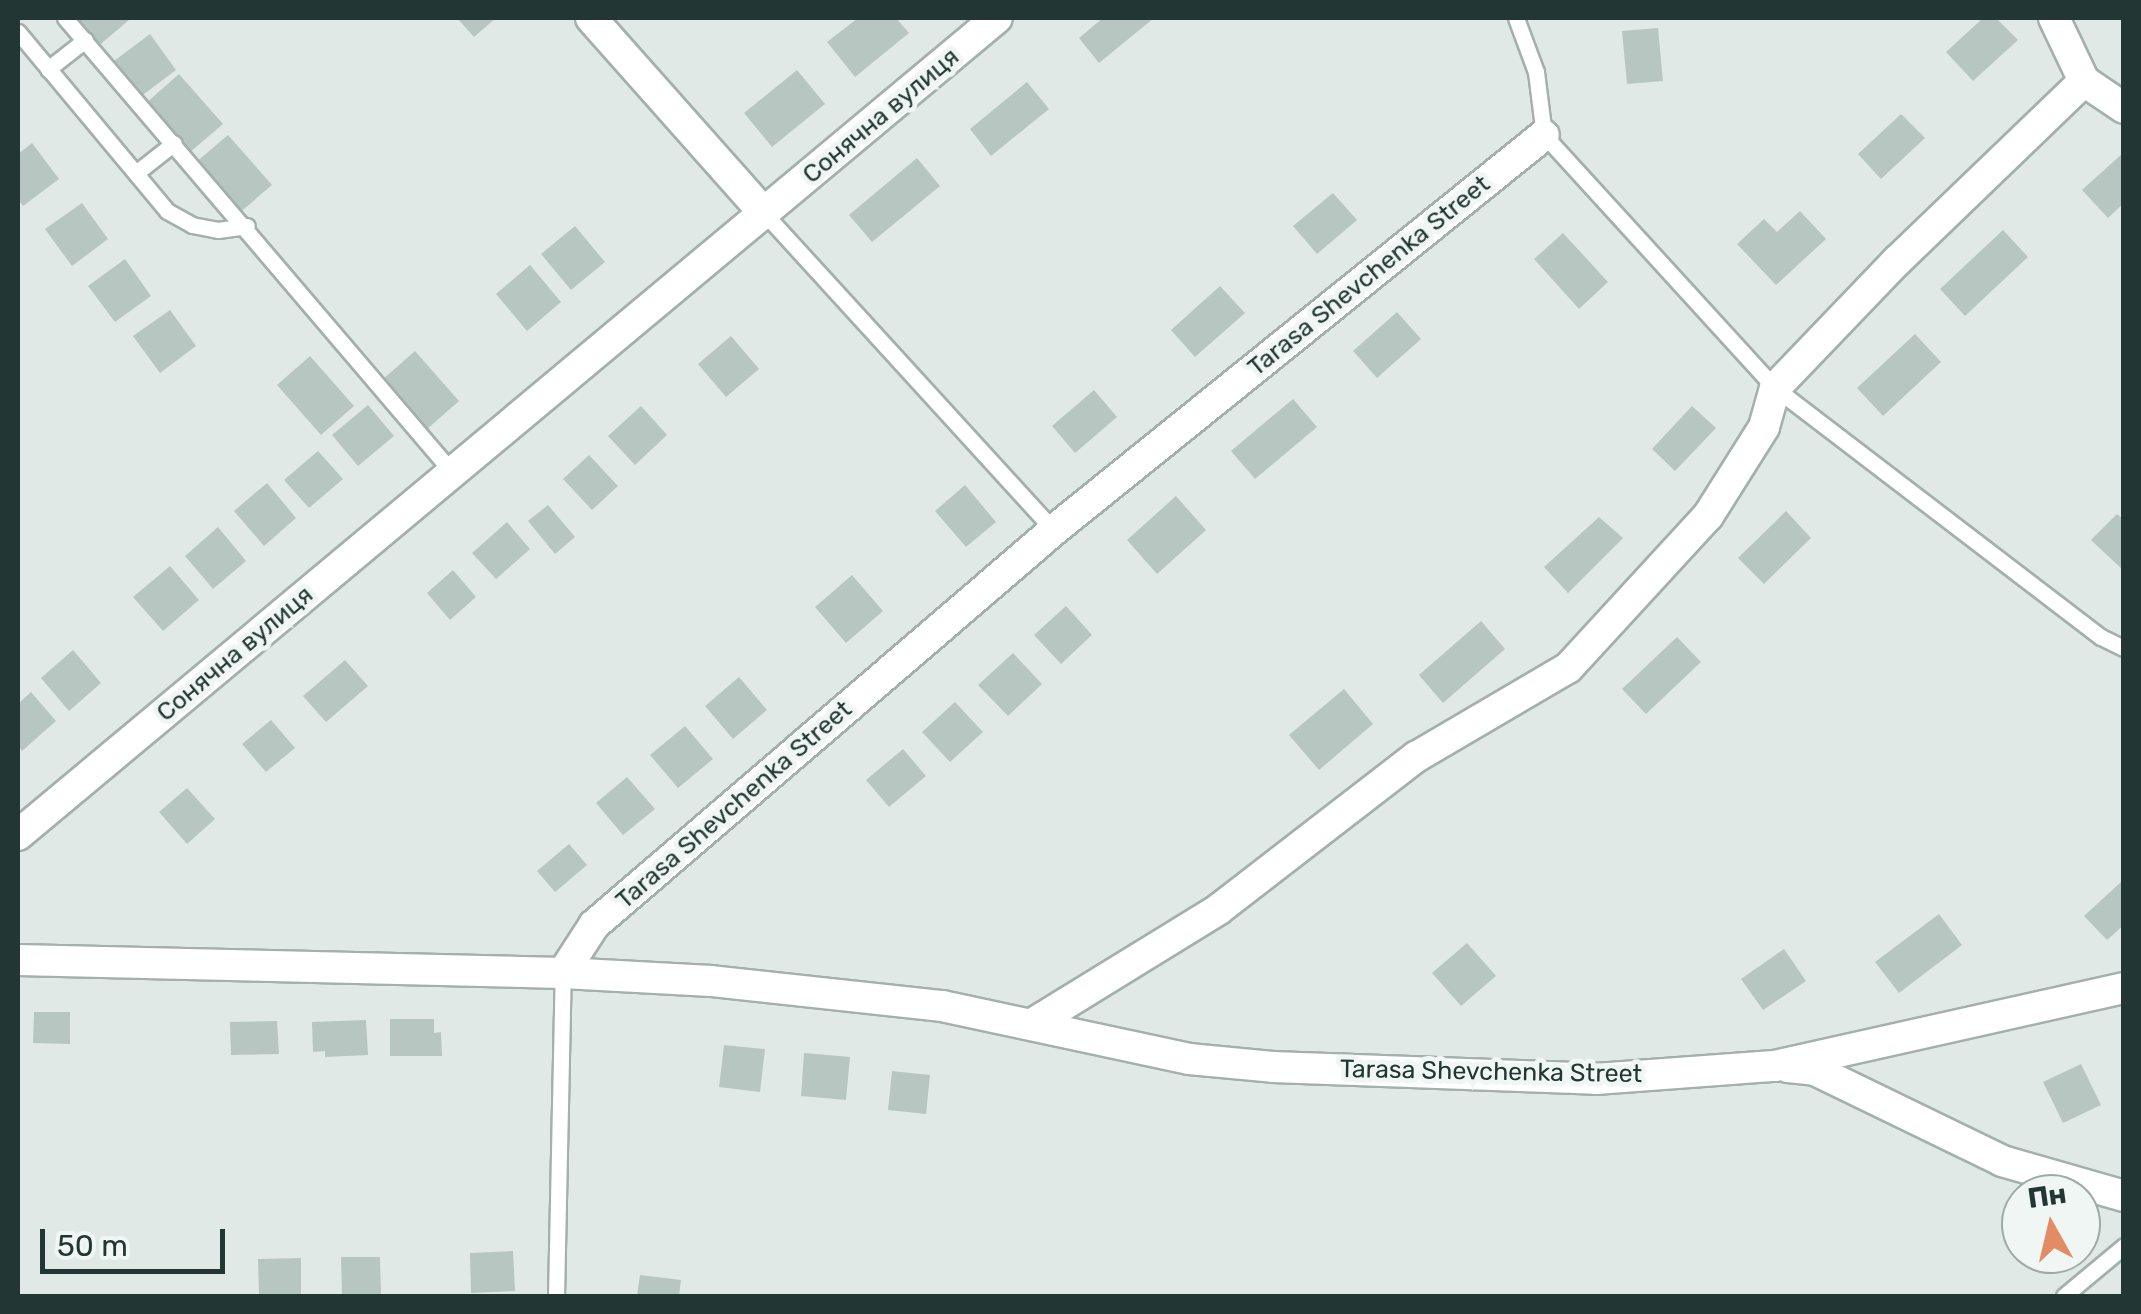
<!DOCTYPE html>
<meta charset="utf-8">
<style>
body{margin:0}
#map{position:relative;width:2141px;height:1314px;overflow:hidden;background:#e0e9e5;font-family:Rubik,sans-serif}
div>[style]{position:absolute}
.building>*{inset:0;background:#b8c6c2}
.roads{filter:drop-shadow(2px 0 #a3b0ac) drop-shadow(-2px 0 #a3b0ac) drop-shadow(0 2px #a3b0ac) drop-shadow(0 -2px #a3b0ac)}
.lane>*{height:15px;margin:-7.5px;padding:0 7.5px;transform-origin:7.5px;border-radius:7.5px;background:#fff}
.street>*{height:30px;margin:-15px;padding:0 15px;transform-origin:15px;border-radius:15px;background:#fff}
span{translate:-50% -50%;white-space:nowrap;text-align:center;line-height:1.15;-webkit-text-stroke:10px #f0f6f3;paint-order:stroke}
.street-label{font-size:25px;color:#223733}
.frame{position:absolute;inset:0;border:20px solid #223733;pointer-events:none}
.north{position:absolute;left:2001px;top:1174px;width:100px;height:100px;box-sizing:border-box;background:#f0f6f3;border:2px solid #9eaaa6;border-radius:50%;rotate:352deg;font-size:28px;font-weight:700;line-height:40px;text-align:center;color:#223733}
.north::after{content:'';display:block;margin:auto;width:35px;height:45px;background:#e38b64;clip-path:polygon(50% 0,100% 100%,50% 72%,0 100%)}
.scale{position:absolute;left:40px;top:1229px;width:185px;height:45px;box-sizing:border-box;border:5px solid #223733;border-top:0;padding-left:12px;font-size:30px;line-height:35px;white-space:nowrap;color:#223733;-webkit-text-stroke:8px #f0f6f3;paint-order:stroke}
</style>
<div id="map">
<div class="building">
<div style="clip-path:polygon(67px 18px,126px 18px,129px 20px,95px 49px)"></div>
<div style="clip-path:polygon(457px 18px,496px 18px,474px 37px)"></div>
<div style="clip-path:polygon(858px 18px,896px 18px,909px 33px,855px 77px,827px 42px)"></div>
<div style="clip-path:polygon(1103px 18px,1154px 18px,1099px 63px,1079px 38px)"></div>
<div style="clip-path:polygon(1983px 18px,1996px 18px,2018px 40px,1973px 81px,1946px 52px)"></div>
<div style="clip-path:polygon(1658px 28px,1663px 81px,1627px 84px,1622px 31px)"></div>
<div style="clip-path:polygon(150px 34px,176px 70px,140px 97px,114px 61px)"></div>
<div style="clip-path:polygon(797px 70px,825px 104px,772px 147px,744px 113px)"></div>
<div style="clip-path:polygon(179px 74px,223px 124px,189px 153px,145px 104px)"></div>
<div style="clip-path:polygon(1027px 82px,1049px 109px,991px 156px,970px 129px)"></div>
<div style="clip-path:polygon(1901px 114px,1925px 138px,1881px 179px,1858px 154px)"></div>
<div style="clip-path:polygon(228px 135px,272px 185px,238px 214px,194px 164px)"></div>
<div style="clip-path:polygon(32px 143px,59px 179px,23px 206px,18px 199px,18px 154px)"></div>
<div style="clip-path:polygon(2124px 152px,2124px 203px,2108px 218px,2082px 190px)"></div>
<div style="clip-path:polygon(917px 158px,940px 186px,872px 242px,849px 215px)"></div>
<div style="clip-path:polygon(1333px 193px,1357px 220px,1317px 254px,1293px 226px)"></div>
<div style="clip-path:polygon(82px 203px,108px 239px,72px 266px,45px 229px)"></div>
<div style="clip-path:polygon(1800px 211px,1826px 239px,1776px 285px,1737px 244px,1764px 219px,1777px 232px)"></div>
<div style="clip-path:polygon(575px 226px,605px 262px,571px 290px,541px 254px)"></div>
<div style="clip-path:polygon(2003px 230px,2028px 257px,1965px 316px,1940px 289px)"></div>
<div style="clip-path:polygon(1563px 233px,1608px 282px,1579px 309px,1534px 259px)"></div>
<div style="clip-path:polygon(125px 259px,151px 296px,115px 322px,88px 286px)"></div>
<div style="clip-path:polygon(530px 265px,561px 302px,527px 331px,496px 294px)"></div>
<div style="clip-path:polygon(1220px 286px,1245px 313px,1195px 357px,1171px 330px)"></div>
<div style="clip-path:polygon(170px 310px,196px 346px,160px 373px,133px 336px)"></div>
<div style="clip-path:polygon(1397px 312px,1421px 339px,1377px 378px,1353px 351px)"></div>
<div style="clip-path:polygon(1915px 334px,1941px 362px,1883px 416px,1857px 388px)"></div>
<div style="clip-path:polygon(731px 336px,759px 369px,726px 397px,698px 364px)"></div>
<div style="clip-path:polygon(415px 351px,459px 401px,426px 430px,382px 380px)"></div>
<div style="clip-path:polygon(310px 356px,354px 406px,321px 435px,277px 385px)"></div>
<div style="clip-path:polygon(1094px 390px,1117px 417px,1075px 453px,1052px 426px)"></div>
<div style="clip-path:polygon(1293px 399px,1317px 427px,1255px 479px,1231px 451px)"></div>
<div style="clip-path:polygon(368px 405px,394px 436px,358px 466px,332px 435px)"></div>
<div style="clip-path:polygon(641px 406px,667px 435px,635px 465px,608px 436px)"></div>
<div style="clip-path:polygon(1692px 406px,1716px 428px,1675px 471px,1652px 449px)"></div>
<div style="clip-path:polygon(318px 451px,343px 479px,309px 508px,284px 480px)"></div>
<div style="clip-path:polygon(589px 455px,618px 486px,592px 510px,563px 479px)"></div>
<div style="clip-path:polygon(267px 483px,296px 518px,264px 546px,234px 511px)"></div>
<div style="clip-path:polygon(965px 485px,996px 522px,966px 547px,935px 511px)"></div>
<div style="clip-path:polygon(1176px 496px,1206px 530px,1157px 574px,1127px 540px)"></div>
<div style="clip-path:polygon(548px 505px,575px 537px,555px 554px,528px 521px)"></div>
<div style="clip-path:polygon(1786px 511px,1811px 538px,1764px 584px,1738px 558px)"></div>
<div style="clip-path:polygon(2117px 514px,2124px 520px,2124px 571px,2091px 540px)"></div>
<div style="clip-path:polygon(1599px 517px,1623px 538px,1568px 593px,1544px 567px)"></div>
<div style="clip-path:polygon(507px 522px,530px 549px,496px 579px,472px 553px)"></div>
<div style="clip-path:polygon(218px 527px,246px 561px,213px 589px,185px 556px)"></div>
<div style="clip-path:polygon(170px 566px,199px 600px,163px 631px,133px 597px)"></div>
<div style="clip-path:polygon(453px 570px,476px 597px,450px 620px,427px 593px)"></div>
<div style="clip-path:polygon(852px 575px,883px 611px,846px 643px,815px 607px)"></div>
<div style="clip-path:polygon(1066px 606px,1092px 635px,1061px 664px,1034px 635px)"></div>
<div style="clip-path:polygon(1481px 621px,1505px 649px,1443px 703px,1419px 675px)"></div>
<div style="clip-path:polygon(1677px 637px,1701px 662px,1646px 714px,1622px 689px)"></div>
<div style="clip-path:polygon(73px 650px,101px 683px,69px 711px,41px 678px)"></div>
<div style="clip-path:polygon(1013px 653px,1042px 684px,1008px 716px,978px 685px)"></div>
<div style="clip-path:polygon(345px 660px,368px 686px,326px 722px,303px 696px)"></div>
<div style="clip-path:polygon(739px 677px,767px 710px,733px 739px,705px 706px)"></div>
<div style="clip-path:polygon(1344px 689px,1373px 724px,1319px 770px,1289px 735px)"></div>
<div style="clip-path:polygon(31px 692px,56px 721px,22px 751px,18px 745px,18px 704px)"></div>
<div style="clip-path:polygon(955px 702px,983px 732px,950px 762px,922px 732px)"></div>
<div style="clip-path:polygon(271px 720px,295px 748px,266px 772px,242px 744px)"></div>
<div style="clip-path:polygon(685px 726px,713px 759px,678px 788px,650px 755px)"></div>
<div style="clip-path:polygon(903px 749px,926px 776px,889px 807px,866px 780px)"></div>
<div style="clip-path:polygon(627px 777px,655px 809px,623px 835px,596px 803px)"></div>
<div style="clip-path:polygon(187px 788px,215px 819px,187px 844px,159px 812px)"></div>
<div style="clip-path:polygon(569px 844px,587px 865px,555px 892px,537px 871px)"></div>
<div style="clip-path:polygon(2121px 882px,2124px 925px,2107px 940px,2084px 916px)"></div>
<div style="clip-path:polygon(1939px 914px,1962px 945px,1899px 993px,1875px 962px)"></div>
<div style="clip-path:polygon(1467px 943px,1496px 976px,1461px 1006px,1432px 973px)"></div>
<div style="clip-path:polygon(1784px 949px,1806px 981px,1763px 1010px,1741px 979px)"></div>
<div style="clip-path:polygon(34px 1012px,70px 1012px,70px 1044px,33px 1043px)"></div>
<div style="clip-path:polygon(390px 1019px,434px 1019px,434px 1033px,441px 1032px,442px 1056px,390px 1056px)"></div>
<div style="clip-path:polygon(366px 1020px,368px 1055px,325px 1057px,325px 1051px,313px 1052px,312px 1022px)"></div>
<div style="clip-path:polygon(277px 1021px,279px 1054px,231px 1055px,230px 1022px)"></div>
<div style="clip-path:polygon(724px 1045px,765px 1049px,760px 1092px,719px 1087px)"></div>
<div style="clip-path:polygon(804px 1053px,850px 1057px,846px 1100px,801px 1096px)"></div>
<div style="clip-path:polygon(2081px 1064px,2101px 1105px,2063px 1123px,2043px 1082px)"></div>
<div style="clip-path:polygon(892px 1071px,930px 1075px,926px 1114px,888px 1110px)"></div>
<div style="clip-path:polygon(513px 1251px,515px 1291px,471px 1293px,470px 1253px)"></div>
<div style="clip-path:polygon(341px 1257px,380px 1257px,381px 1295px,342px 1296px)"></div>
<div style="clip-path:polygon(301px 1258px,301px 1296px,259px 1296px,258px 1259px)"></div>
<div style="clip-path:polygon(640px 1275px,681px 1280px,679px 1296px,637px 1296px)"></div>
</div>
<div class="roads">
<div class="lane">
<div style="left:65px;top:18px;width:597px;rotate:49.55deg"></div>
<div style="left:1516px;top:18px;width:58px;rotate:69.7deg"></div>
<div style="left:1536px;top:72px;width:64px;rotate:82.8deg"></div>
<div style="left:1544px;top:135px;width:343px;rotate:47.6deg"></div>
<div style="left:1775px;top:388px;width:410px;rotate:37.4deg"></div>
<div style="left:2101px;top:637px;width:25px;rotate:26deg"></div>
<div style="left:18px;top:32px;width:233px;rotate:50.2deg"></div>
<div style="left:167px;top:211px;width:29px;rotate:29deg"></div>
<div style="left:192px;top:225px;width:26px;rotate:11deg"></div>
<div style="left:218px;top:230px;width:29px;rotate:-8deg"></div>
<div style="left:48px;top:69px;width:47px;rotate:-38.1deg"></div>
<div style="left:136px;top:173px;width:48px;rotate:-38.3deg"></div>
<div style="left:765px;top:214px;width:428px;rotate:47.6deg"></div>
<div style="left:556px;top:1296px;width:323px;rotate:-88.8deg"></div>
<div style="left:2064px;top:1296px;width:78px;rotate:-39.8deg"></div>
</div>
<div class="street">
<div style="left:591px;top:18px;width:262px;rotate:48.4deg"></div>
<div style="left:2054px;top:18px;width:70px;rotate:64.5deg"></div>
<div style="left:2084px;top:81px;width:48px;rotate:34deg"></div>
<div style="left:18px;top:835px;width:1275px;rotate:-39.85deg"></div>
<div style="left:18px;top:960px;width:545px;rotate:1.37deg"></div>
<div style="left:563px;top:973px;width:148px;rotate:3.1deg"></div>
<div style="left:711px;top:981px;width:232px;rotate:6.2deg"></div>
<div style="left:942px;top:1006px;width:253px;rotate:12.1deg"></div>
<div style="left:1189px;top:1059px;width:84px;rotate:5.4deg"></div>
<div style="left:1273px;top:1067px;width:323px;rotate:2.1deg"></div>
<div style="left:1596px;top:1079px;width:179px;rotate:-4.2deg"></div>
<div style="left:1775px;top:1066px;width:358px;rotate:-12.6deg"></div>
<div style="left:563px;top:973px;width:57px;rotate:-57.1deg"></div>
<div style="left:594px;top:925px;width:606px;rotate:-40.65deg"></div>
<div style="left:1054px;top:530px;width:629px;rotate:-38.87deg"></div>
<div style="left:1034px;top:1023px;width:217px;rotate:-31.6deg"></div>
<div style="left:1219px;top:909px;width:249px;rotate:-37.7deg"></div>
<div style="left:1416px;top:757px;width:176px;rotate:-30.4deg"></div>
<div style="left:1568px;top:668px;width:207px;rotate:-47.4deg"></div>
<div style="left:1708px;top:516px;width:105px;rotate:-57.8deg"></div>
<div style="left:1764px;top:427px;width:41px;rotate:-74.2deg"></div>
<div style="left:1775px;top:388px;width:176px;rotate:-46.2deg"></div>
<div style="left:1897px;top:261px;width:260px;rotate:-43.9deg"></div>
<div style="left:1788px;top:1067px;width:27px;rotate:6deg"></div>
<div style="left:1815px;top:1070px;width:208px;rotate:25.9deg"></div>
<div style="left:2002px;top:1161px;width:127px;rotate:16deg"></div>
</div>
</div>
<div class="street-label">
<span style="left:881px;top:116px;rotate:-40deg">Сонячна вулиця</span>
<span style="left:1369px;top:276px;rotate:-39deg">Tarasa Shevchenka Street</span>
<span style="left:235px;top:654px;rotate:-40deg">Сонячна вулиця</span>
<span style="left:734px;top:805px;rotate:-41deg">Tarasa Shevchenka Street</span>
<span style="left:1491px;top:1072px;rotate:1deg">Tarasa Shevchenka Street</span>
</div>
<div class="frame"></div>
<div class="north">Пн</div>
<div class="scale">50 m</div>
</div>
